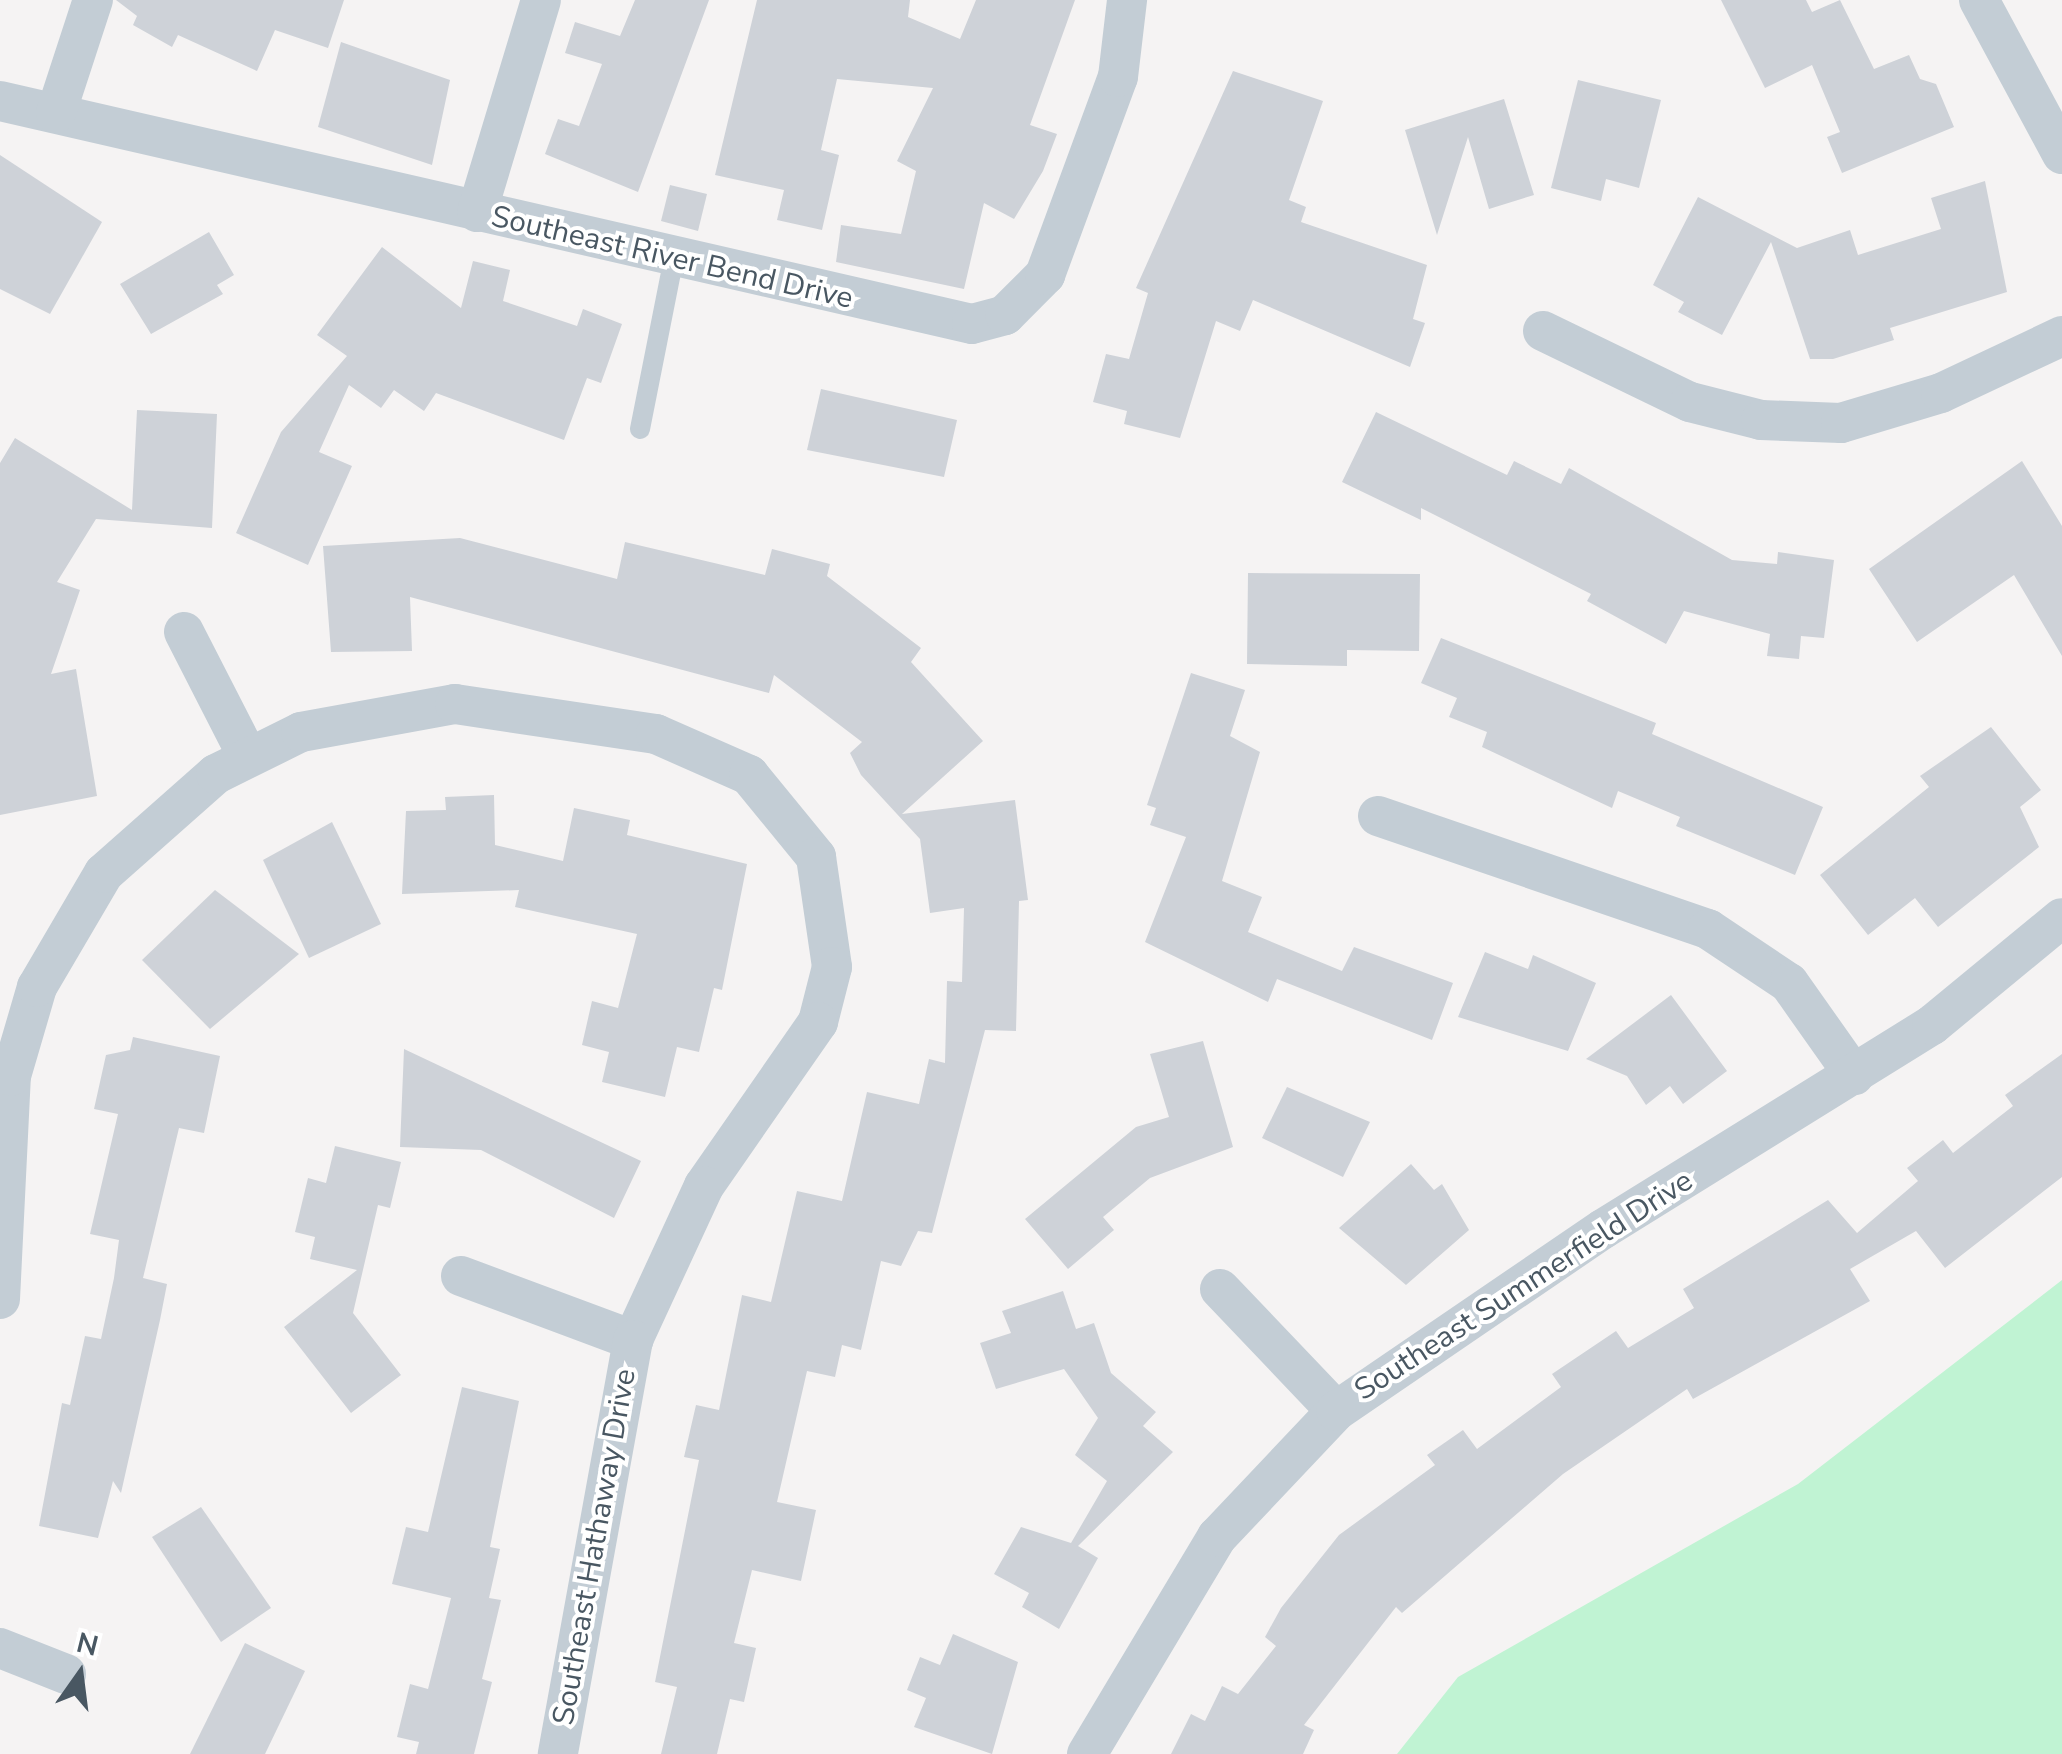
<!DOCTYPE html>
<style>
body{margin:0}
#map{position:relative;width:2062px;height:1754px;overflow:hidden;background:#f5f3f3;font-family:"Nunito Sans",sans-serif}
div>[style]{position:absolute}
.green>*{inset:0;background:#c0f3d3}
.building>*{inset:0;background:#ced2d8}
.service>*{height:20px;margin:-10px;padding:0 10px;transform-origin:10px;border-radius:10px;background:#c3cdd5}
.minor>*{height:40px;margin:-20px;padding:0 20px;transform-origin:20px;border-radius:20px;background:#c3cdd5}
span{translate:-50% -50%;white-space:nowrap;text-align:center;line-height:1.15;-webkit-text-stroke:8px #fff;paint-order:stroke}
.street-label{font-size:30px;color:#495762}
.north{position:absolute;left:30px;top:1624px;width:100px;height:100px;-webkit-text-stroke:8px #fff;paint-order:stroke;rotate:14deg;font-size:28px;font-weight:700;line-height:40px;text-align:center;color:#495762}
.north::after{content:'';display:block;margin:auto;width:35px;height:45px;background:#495762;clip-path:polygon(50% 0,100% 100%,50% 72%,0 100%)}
</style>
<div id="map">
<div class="green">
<div style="clip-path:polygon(2062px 1280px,2062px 1754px,1397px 1754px,1458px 1677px,1798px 1484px)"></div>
</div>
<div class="building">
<div style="clip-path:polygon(116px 0,344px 0,328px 48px,275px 30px,257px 71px,178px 35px,172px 47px,133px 25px,137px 16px)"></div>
<div style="clip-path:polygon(635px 0,709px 0,638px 192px,545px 154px,558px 119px,579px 126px,602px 64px,565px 53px,575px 22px,620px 36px)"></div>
<div style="clip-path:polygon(757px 0,910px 0,908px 17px,960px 39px,976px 0,1075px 0,1030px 125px,1057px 134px,1043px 171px,1014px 219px,984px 203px,964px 289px,836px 262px,841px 225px,901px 234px,916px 171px,897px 161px,933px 88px,837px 79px,821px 150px,839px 155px,822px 230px,777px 220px,784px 190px,715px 175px)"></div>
<div style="clip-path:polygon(1721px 0,1806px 0,1812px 12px,1840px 0,1874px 69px,1909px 55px,1920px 79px,1936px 84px,1954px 127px,1842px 173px,1827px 137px,1840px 132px,1812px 65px,1765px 88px)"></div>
<div style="clip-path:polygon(341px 42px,450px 80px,432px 165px,318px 127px)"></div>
<div style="clip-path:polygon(1233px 71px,1323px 101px,1289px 200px,1306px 207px,1301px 222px,1427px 265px,1413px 319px,1425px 323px,1410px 367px,1253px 300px,1240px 331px,1216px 321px,1180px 438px,1124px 424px,1127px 411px,1093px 402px,1106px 354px,1129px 359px,1148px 293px,1136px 288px)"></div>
<div style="clip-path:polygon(1578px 80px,1661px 100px,1639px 188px,1606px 179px,1601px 201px,1551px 188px)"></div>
<div style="clip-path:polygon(1504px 99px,1534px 195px,1489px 209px,1468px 137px,1437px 235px,1405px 130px)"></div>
<div style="clip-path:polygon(0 155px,102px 222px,50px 314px,0 289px)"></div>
<div style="clip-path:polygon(1985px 181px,2007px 292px,1890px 328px,1894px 340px,1833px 359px,1810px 359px,1771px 242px,1722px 335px,1678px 312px,1684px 302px,1653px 285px,1698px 197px,1797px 248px,1850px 230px,1858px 255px,1941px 229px,1931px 198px)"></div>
<div style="clip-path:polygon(670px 185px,707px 194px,698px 231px,661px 221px)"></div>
<div style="clip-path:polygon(209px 232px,234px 275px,217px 285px,223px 294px,151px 334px,120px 284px)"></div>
<div style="clip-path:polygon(382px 247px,461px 308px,473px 261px,510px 270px,503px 301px,577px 326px,583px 309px,622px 324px,601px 383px,587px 378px,564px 440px,436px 393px,424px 411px,394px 390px,381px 408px,349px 385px,319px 452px,352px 466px,308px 565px,236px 533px,281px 432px,347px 356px,317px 335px)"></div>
<div style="clip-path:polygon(821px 389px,957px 420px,944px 477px,807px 450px)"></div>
<div style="clip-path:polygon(137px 410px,217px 414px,212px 528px,96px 519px,57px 582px,80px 590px,51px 674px,76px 669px,97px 796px,0 815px,0 463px,15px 438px,132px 510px)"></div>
<div style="clip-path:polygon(1376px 412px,1507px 475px,1514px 461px,1561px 484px,1569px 468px,1732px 560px,1777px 564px,1778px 552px,1834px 560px,1824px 638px,1801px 636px,1799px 659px,1767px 656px,1770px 634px,1684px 611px,1666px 644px,1587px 601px,1591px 594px,1421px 508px,1421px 520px,1342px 482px)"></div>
<div style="clip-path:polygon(2022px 461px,2062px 526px,2062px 656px,2014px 575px,1917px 642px,1869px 569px)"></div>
<div style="clip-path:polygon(460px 538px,617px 579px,625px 542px,765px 575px,772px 549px,830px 564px,827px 576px,921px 648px,911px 662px,983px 741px,902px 814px,1015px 800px,1028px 900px,1019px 901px,1016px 1031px,985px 1030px,932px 1233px,918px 1231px,901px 1266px,881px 1261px,861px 1350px,842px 1345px,835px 1377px,807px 1371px,777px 1502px,816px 1510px,801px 1581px,752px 1570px,734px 1643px,756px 1648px,744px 1702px,730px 1699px,717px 1754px,661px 1754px,677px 1687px,655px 1682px,699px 1460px,684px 1457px,696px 1405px,719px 1410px,742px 1295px,771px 1302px,797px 1191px,842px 1201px,867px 1092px,919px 1104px,929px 1059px,945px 1063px,947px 981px,962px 982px,964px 908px,930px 913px,920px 839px,861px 775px,850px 753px,862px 742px,774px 675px,769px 693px,410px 597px,412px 651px,331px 652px,323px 546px)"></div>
<div style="clip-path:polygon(1248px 573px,1420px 574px,1419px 651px,1347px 650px,1347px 666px,1247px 664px)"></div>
<div style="clip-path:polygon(1441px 638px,1656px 723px,1652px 734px,1823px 807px,1795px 875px,1676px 826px,1680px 817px,1618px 791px,1612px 808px,1482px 747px,1487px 732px,1449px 717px,1457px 698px,1421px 683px)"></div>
<div style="clip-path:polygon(1191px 673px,1245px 690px,1230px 736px,1260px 752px,1222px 881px,1262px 897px,1248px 932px,1342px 971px,1354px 947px,1453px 983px,1432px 1040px,1277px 979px,1268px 1002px,1145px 942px,1186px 837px,1150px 825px,1156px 808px,1147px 805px)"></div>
<div style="clip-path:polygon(1991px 727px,2041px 790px,2020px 807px,2039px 847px,1938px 927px,1915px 898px,1868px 935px,1820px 875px,1929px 787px,1920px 776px)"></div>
<div style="clip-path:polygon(494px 795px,495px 845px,563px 861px,574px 808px,630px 820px,627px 835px,747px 864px,722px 990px,714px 988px,699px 1052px,677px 1047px,665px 1097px,602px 1082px,609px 1052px,582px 1045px,592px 1001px,618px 1008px,637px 934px,515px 907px,519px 890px,402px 894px,406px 811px,446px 810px,445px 797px)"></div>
<div style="clip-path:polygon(332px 822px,381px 924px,309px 958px,263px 860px)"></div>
<div style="clip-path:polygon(215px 890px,299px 954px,210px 1029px,142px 960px)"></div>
<div style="clip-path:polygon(1485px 952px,1528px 969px,1533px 955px,1596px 983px,1568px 1051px,1458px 1017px)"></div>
<div style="clip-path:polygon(1671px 995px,1727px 1071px,1683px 1104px,1670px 1086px,1646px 1105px,1627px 1076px,1586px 1059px)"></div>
<div style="clip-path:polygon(133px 1037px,220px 1056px,204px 1133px,179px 1128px,143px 1278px,167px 1284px,160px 1320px,121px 1493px,113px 1481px,98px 1538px,39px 1526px,62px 1403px,70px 1405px,85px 1336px,101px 1339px,114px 1278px,119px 1240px,90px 1234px,118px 1114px,94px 1109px,106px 1055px,130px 1050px)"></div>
<div style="clip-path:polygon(1203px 1041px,1233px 1147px,1150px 1178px,1103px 1217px,1114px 1230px,1068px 1269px,1025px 1219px,1136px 1127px,1169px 1117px,1150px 1054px)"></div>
<div style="clip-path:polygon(404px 1049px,641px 1161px,614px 1218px,481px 1150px,400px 1147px)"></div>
<div style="clip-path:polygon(2062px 1054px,2062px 1177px,1945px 1268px,1916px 1231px,1850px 1269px,1870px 1301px,1693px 1399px,1687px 1389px,1563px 1474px,1402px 1613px,1396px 1607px,1304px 1725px,1314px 1730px,1303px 1754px,1171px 1754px,1191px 1714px,1205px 1721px,1222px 1686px,1238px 1694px,1276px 1646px,1265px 1637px,1281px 1608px,1339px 1535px,1435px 1465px,1427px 1455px,1463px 1430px,1477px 1449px,1561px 1387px,1552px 1374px,1616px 1331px,1628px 1348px,1694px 1308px,1683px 1289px,1828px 1200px,1857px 1233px,1918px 1181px,1907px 1168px,1943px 1140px,1953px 1153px,2013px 1106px,2005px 1095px)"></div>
<div style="clip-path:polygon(1287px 1087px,1370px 1122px,1343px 1177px,1262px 1138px)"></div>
<div style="clip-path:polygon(335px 1146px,401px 1162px,390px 1208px,378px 1205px,353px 1313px,401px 1375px,351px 1413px,284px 1327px,357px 1270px,310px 1259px,315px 1237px,295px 1232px,308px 1178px,326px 1183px)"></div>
<div style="clip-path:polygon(1411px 1164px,1434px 1190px,1442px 1184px,1469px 1230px,1406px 1285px,1339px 1228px)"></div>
<div style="clip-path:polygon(1063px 1291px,1076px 1329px,1094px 1323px,1111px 1373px,1156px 1412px,1143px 1426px,1173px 1452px,1078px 1546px,1098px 1558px,1059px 1629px,1022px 1607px,1029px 1593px,994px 1574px,1021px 1527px,1071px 1543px,1107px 1481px,1075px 1455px,1098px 1418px,1064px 1369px,996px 1389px,980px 1343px,1011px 1333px,1002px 1311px)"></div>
<div style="clip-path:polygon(462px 1387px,519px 1401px,490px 1547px,500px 1549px,489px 1598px,501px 1600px,482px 1679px,492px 1682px,474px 1754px,416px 1754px,419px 1742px,397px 1737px,410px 1684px,428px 1689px,451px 1598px,392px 1584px,406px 1527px,428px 1532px)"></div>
<div style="clip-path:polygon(201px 1507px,271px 1608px,221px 1642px,152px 1537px)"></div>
<div style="clip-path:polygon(953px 1634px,1018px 1662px,992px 1754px,914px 1727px,926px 1698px,907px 1690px,920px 1657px,940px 1665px)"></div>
<div style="clip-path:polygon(245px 1643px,305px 1671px,265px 1754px,190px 1754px)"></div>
</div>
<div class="service">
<div style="left:640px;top:429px;width:175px;rotate:-78.8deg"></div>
</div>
<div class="minor">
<div style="left:1979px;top:0;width:175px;rotate:61.7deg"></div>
<div style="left:0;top:101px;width:997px;rotate:12.92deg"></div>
<div style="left:972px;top:324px;width:34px;rotate:-15deg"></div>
<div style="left:1005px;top:315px;width:57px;rotate:-45deg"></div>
<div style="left:1045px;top:275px;width:211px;rotate:-69.8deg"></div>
<div style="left:1118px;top:77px;width:78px;rotate:-83.3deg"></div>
<div style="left:56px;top:113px;width:119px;rotate:-71.9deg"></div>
<div style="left:477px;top:212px;width:221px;rotate:-73.2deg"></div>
<div style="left:1543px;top:331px;width:163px;rotate:25.8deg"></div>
<div style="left:1690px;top:402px;width:73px;rotate:14.2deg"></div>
<div style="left:1761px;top:420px;width:80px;rotate:2.1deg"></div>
<div style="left:1841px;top:423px;width:104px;rotate:-16.7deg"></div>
<div style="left:1941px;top:393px;width:134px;rotate:-25.2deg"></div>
<div style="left:184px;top:632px;width:138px;rotate:62.9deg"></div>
<div style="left:1378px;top:816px;width:349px;rotate:18.9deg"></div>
<div style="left:1708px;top:929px;width:97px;rotate:33.7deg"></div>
<div style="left:1789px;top:983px;width:113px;rotate:54.8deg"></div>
<div style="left:461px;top:1276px;width:184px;rotate:20.4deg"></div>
<div style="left:1220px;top:1289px;width:168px;rotate:46.4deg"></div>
<div style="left:0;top:1299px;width:223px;rotate:-87.2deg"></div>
<div style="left:11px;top:1076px;width:93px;rotate:-73.7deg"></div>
<div style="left:37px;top:987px;width:132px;rotate:-59.6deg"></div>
<div style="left:104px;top:873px;width:149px;rotate:-41.5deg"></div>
<div style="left:216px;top:774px;width:95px;rotate:-26.3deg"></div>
<div style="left:301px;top:732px;width:157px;rotate:-10.3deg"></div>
<div style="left:455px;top:704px;width:203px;rotate:8.5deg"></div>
<div style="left:656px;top:734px;width:102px;rotate:23.8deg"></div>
<div style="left:749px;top:775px;width:106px;rotate:50.7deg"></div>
<div style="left:816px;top:857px;width:111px;rotate:81.7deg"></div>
<div style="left:832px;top:967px;width:57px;rotate:104.3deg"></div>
<div style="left:818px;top:1022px;width:200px;rotate:124.8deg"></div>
<div style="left:704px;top:1186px;width:170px;rotate:114.8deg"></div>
<div style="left:633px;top:1340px;width:421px;rotate:100.3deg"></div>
<div style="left:0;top:1648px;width:71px;rotate:21.5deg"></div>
<div style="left:1087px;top:1754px;width:253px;rotate:-59.1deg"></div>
<div style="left:1217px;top:1537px;width:173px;rotate:-46.6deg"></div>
<div style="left:1336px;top:1411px;width:323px;rotate:-34.3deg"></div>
<div style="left:1603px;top:1229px;width:387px;rotate:-31.8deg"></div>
<div style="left:1932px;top:1025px;width:168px;rotate:-39.5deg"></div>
</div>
<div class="street-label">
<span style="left:672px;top:258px;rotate:13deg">Southeast River Bend Drive</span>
<span style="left:1524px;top:1286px;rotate:-33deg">Southeast Summerfield Drive</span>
<span style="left:595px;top:1547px;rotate:-80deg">Southeast Hathaway Drive</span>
</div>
<div class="north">N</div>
</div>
